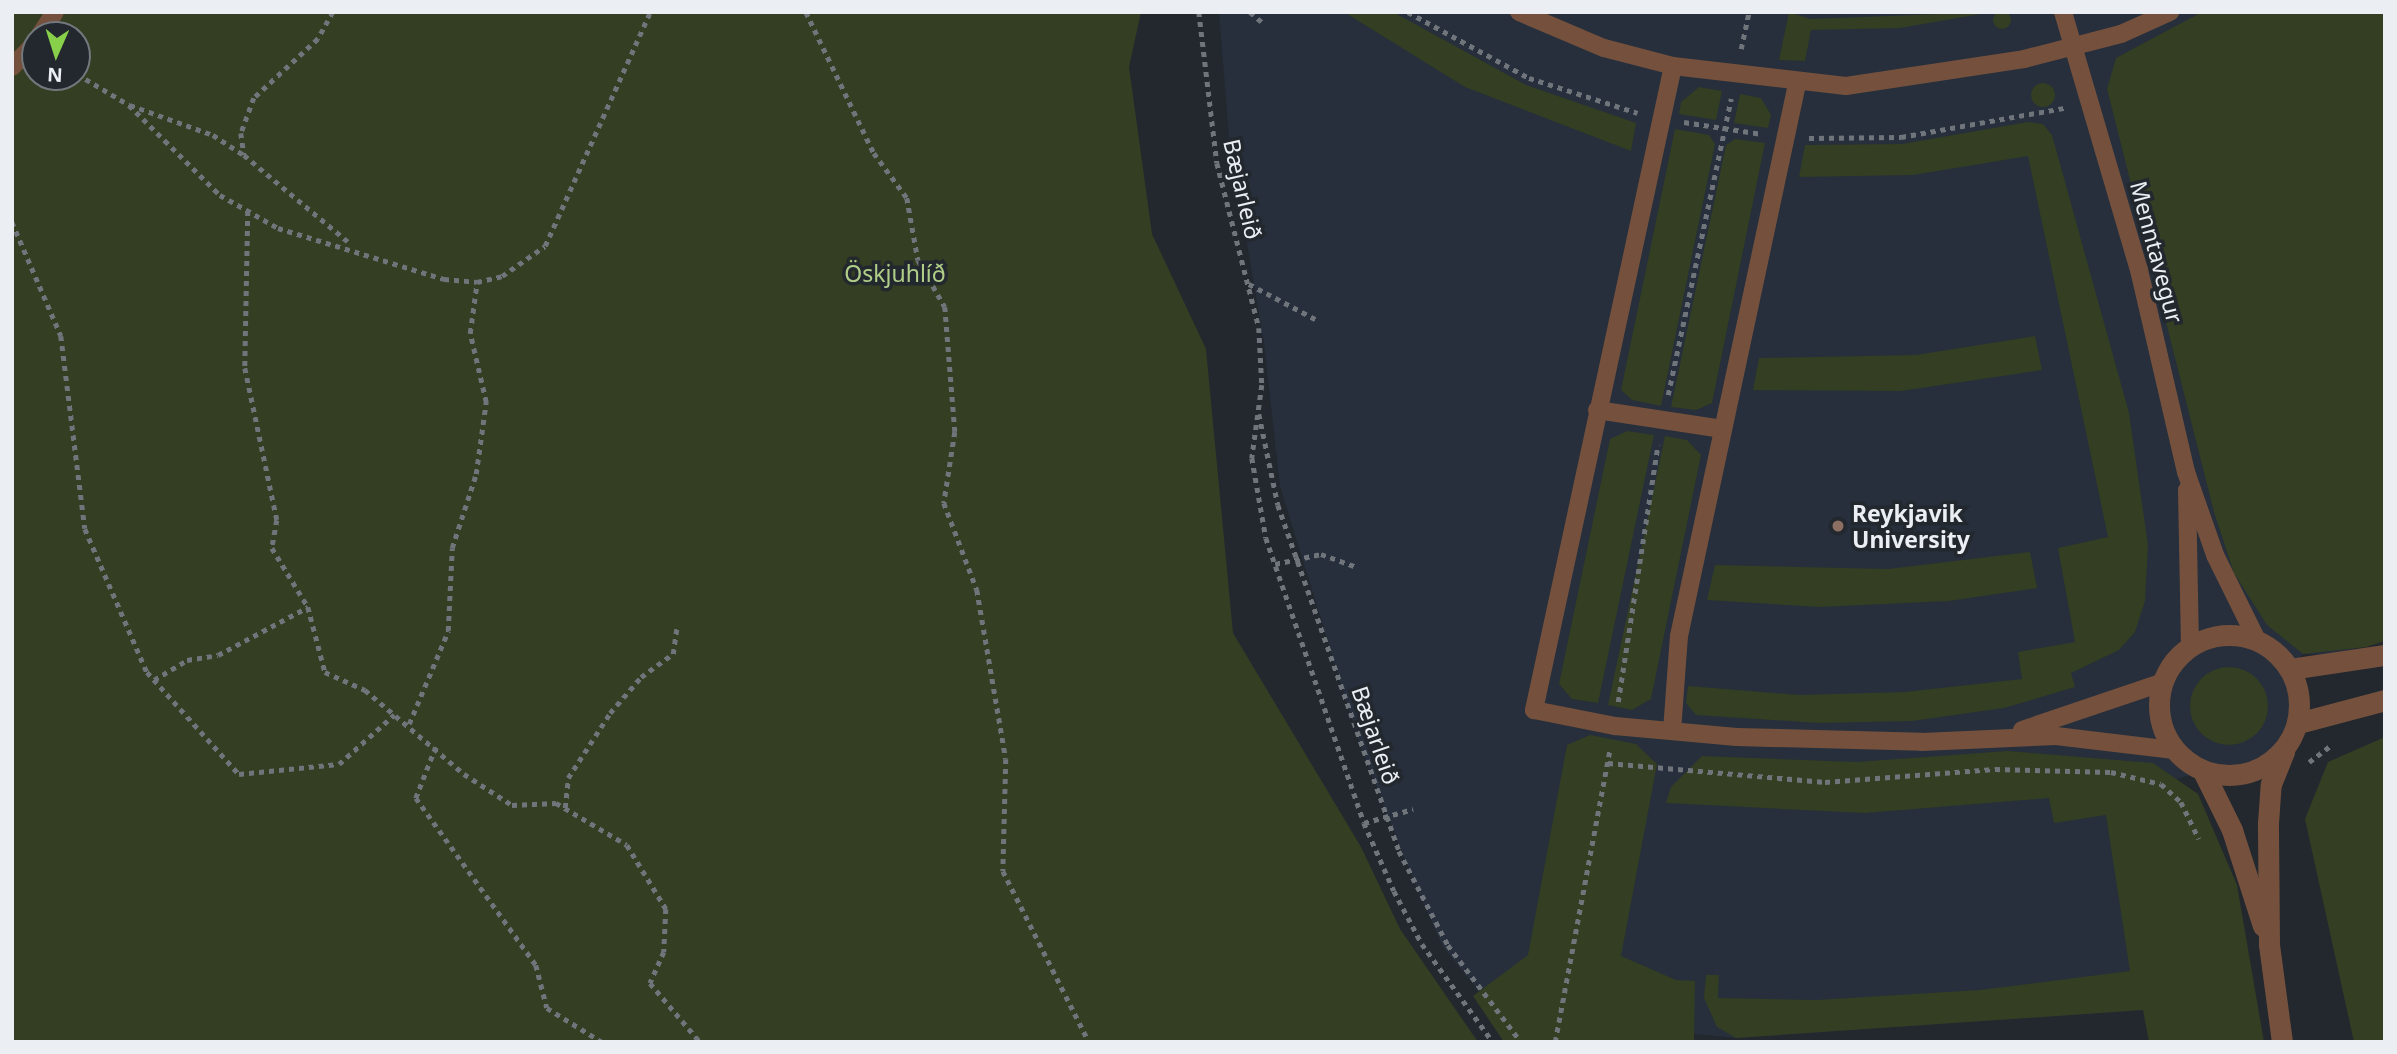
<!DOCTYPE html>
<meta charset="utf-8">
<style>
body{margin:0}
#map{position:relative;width:2397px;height:1054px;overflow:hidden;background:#22282e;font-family:"Noto Sans",sans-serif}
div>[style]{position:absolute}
.built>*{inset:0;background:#262f3b}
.green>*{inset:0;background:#333e22}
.round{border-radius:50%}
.path>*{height:4.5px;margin-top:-2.25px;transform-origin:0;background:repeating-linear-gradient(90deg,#70757b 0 5px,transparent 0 10px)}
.service>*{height:18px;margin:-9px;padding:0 9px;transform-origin:9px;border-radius:9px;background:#75513d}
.minor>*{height:21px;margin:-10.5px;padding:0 10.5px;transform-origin:10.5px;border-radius:10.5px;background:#75513d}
.tertiary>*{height:21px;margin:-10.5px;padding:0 10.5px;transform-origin:10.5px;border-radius:10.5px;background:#75513d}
.tertiary>.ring{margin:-10.5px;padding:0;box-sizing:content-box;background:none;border:21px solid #75513d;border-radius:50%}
.dots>*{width:19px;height:19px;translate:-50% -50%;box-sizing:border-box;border:4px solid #22282e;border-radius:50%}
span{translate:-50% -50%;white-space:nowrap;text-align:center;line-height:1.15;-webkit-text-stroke:7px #22282e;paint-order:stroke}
.street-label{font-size:23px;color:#ebeff4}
.park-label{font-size:23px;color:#b1ce88}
.poi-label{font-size:23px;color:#ebeff4;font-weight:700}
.left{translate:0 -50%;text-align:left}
.frame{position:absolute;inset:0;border:14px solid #ebeff4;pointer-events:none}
.north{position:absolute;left:21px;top:21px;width:70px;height:70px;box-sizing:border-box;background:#22282e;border:2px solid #72787d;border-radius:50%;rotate:183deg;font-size:19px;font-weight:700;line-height:28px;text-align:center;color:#ebeff4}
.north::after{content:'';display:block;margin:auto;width:24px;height:32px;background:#88cf4a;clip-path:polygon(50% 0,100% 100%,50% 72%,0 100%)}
</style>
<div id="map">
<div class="built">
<div style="clip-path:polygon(1219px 12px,2385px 12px,2385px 641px,2328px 655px,2303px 654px,2290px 669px,2298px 723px,2268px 764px,2247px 774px,2203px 771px,2161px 784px,2143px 1010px,1736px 1038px,1551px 1019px,1489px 1003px,1443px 947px,1413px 879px,1360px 745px,1280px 486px,1264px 343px,1229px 137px)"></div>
</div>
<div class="green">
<div class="round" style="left:1993px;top:11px;width:18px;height:18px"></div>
<div style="clip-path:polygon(evenodd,12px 12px,1141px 12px,1129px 67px,1152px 234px,1206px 349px,1233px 633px,1361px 847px,1400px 929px,1478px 1042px,12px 1042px,12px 12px,35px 35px,77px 35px,77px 77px,35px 77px,35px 35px)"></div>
<div style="clip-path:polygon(1344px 12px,1393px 12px,1526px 85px,1636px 123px,1631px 151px,1465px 87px)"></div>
<div style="clip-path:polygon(1789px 12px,1810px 19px,1992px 12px,1900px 28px,1811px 30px,1805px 61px,1779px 60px)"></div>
<div style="clip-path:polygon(2202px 12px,2385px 12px,2385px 641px,2366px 647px,2303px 654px,2267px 625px,2234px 573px,2214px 512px,2107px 89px,2116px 58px)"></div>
<div class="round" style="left:2031px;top:83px;width:24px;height:24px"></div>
<div style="clip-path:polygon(1699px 87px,1722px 91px,1716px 120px,1679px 114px,1681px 102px)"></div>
<div style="clip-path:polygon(1740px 94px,1761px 98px,1771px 115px,1768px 128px,1734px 123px)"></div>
<div style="clip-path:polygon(2028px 122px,2043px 124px,2052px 135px,2129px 413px,2148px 545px,2145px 601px,2135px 632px,2119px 650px,2071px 673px,2075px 687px,2004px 708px,1912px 721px,1820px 723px,1696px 715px,1686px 703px,1688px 686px,1799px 695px,1905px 692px,2022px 679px,2018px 652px,2075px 642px,2058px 548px,2108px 537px,2028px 156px,1913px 175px,1799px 177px,1805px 145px,1902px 144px)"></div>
<div style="clip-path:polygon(1675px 129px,1709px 135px,1715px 144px,1661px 406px,1632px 400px,1621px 390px)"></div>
<div style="clip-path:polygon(1735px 139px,1765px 143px,1712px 403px,1696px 410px,1671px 407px,1726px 145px)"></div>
<div style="clip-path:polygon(2035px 336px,2042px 370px,1901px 391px,1753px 390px,1759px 358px,1916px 355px)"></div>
<div style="clip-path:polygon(1627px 431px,1654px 435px,1598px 703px,1572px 699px,1559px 684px,1610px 439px)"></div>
<div style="clip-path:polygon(1665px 436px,1687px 440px,1701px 455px,1651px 699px,1632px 710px,1608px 705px)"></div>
<div style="clip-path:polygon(2030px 552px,2037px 588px,1949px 601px,1820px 607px,1707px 600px,1715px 565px,1888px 569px)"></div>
<div class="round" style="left:2190px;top:667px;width:78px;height:78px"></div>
<div style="clip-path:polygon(1590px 735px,1636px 744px,1657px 764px,1621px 956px,1676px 980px,1695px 981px,1694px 1042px,1504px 1042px,1473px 996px,1528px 955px,1567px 745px)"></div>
<div style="clip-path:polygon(2385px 737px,2385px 1042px,2354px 1042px,2305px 819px,2328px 762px)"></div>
<div style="clip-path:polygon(2008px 751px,2153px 763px,2198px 794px,2237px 885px,2264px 1042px,2149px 1042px,2143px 1010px,1736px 1038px,1717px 1027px,1704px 998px,1706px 975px,1719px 975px,1718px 998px,1816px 1000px,1980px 990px,2130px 971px,2106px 815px,2054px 823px,2049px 798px,1865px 813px,1666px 803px,1671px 787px,1702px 756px,1856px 762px)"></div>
</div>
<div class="path">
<div style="left:333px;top:12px;width:31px;rotate:119deg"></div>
<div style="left:318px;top:39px;width:87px;rotate:137.3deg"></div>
<div style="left:254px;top:98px;width:37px;rotate:110deg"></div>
<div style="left:241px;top:133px;width:22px;rotate:82deg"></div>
<div style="left:244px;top:155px;width:139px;rotate:39.8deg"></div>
<div style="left:806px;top:12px;width:157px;rotate:64.3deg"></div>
<div style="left:874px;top:153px;width:56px;rotate:53.7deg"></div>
<div style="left:907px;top:198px;width:63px;rotate:79.9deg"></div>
<div style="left:918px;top:260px;width:54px;rotate:60.1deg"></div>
<div style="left:945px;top:307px;width:125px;rotate:85.4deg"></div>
<div style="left:955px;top:432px;width:72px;rotate:98.8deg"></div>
<div style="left:944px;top:503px;width:93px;rotate:69.2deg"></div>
<div style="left:977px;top:590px;width:171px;rotate:80.3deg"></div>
<div style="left:1006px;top:759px;width:112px;rotate:91.5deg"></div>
<div style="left:1003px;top:871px;width:191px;rotate:63.3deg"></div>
<div style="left:1199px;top:12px;width:152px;rotate:83.2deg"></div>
<div style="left:1217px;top:163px;width:170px;rotate:75.7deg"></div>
<div style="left:1259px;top:328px;width:57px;rotate:87deg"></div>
<div style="left:1262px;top:385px;width:74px;rotate:97.8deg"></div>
<div style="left:1252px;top:458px;width:81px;rotate:80.1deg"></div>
<div style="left:1266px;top:538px;width:301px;rotate:71deg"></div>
<div style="left:1364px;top:823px;width:74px;rotate:66.2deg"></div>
<div style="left:1394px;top:891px;width:60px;rotate:62.2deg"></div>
<div style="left:1422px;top:944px;width:121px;rotate:54.1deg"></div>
<div style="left:1250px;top:12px;width:17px;rotate:40deg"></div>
<div style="left:1408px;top:12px;width:138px;rotate:28.6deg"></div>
<div style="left:1529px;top:78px;width:114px;rotate:17.8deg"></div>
<div style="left:1741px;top:49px;width:38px;rotate:-78deg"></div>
<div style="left:77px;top:74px;width:61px;rotate:30.8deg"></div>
<div style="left:129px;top:105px;width:128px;rotate:44.7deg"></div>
<div style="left:220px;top:195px;width:67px;rotate:29.6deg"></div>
<div style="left:278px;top:228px;width:174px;rotate:17.1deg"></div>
<div style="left:444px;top:279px;width:33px;rotate:5deg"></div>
<div style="left:477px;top:282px;width:26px;rotate:-13deg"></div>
<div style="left:502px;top:276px;width:52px;rotate:-34.9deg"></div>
<div style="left:545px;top:246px;width:256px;rotate:-65.8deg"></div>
<div style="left:130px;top:105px;width:88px;rotate:19.9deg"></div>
<div style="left:213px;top:135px;width:37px;rotate:33deg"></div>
<div style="left:1684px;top:122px;width:79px;rotate:8.7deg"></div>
<div style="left:1809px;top:138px;width:92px;rotate:-0.6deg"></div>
<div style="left:1901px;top:137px;width:166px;rotate:-10.1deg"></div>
<div style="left:248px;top:211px;width:157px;rotate:91.1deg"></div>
<div style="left:245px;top:368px;width:155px;rotate:78.1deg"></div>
<div style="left:277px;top:520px;width:28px;rotate:100deg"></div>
<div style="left:272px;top:548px;width:69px;rotate:58.6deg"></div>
<div style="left:308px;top:607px;width:67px;rotate:75.3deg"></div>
<div style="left:325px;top:672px;width:44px;rotate:24.2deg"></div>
<div style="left:365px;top:690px;width:130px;rotate:40.3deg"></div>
<div style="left:464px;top:774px;width:57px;rotate:32.9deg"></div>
<div style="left:512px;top:805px;width:44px;rotate:-2.6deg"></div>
<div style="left:556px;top:803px;width:82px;rotate:30.6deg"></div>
<div style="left:627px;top:845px;width:75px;rotate:58.6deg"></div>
<div style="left:666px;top:909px;width:43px;rotate:92.7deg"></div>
<div style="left:664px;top:952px;width:34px;rotate:114deg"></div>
<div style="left:650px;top:983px;width:77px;rotate:49.7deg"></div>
<div style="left:12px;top:222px;width:124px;rotate:66.7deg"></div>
<div style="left:61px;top:336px;width:194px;rotate:82.9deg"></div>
<div style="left:85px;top:529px;width:156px;rotate:66.6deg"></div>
<div style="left:147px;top:672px;width:137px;rotate:48deg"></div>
<div style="left:239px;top:774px;width:100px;rotate:-5.7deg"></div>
<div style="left:339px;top:764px;width:74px;rotate:-41.7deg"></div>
<div style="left:1249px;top:284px;width:77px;rotate:27.9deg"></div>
<div style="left:1668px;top:395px;width:303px;rotate:-78deg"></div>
<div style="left:1259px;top:414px;width:93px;rotate:78.2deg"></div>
<div style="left:1278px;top:505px;width:367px;rotate:70.7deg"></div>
<div style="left:1399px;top:851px;width:106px;rotate:62.5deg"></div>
<div style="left:1448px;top:945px;width:121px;rotate:53deg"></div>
<div style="left:1275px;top:564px;width:47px;rotate:-12.3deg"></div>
<div style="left:1321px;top:554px;width:37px;rotate:20deg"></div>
<div style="left:154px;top:680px;width:39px;rotate:-31deg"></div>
<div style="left:187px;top:660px;width:31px;rotate:-9deg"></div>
<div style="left:218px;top:655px;width:102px;rotate:-28.1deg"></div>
<div style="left:1618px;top:702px;width:260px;rotate:-81.2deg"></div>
<div style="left:409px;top:724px;width:101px;rotate:-67.2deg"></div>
<div style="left:448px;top:631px;width:83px;rotate:-87.2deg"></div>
<div style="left:452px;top:548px;width:78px;rotate:-72deg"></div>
<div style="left:476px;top:474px;width:73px;rotate:-82.1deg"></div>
<div style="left:486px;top:402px;width:71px;rotate:-103.1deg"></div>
<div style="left:470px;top:333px;width:51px;rotate:-82.2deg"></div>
<div style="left:436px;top:747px;width:55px;rotate:111.4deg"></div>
<div style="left:416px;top:798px;width:206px;rotate:54.3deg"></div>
<div style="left:536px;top:965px;width:44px;rotate:75.7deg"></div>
<div style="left:547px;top:1008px;width:65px;rotate:31.7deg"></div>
<div style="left:2309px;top:762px;width:26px;rotate:-37deg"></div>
<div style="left:1608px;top:763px;width:218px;rotate:5deg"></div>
<div style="left:1825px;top:782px;width:170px;rotate:-4.4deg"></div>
<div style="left:1995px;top:769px;width:116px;rotate:1.5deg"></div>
<div style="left:2111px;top:772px;width:51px;rotate:13.5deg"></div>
<div style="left:2161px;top:784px;width:27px;rotate:42deg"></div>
<div style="left:2181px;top:802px;width:41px;rotate:64.1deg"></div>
<div style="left:565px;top:808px;width:30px;rotate:-84deg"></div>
<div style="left:568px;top:778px;width:77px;rotate:-57.1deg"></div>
<div style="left:610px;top:713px;width:48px;rotate:-49.3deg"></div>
<div style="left:641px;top:677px;width:39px;rotate:-36deg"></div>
<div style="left:673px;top:654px;width:28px;rotate:-82deg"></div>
<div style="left:1364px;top:823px;width:51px;rotate:-15.9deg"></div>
<div style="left:1555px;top:1042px;width:298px;rotate:-79.4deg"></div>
</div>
<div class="service">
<div style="left:1519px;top:12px;width:92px;rotate:23deg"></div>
<div style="left:1604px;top:48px;width:71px;rotate:14.6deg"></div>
<div style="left:1673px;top:66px;width:174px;rotate:6.6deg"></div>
<div style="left:1846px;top:86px;width:180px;rotate:-8.6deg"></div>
<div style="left:2024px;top:59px;width:100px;rotate:-14.5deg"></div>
<div style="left:2121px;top:34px;width:54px;rotate:-24.2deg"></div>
<div style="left:2063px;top:12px;width:269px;rotate:73.6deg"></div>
<div style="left:2139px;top:270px;width:207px;rotate:76.9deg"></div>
<div style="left:2186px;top:472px;width:88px;rotate:70.7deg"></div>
<div style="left:2215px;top:555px;width:95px;rotate:63.7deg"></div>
<div style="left:40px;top:35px;width:27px;rotate:-57deg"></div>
<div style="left:1673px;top:66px;width:659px;rotate:102.18deg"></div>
<div style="left:1534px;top:710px;width:83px;rotate:11.2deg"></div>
<div style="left:1615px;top:726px;width:122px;rotate:5.2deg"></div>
<div style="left:1737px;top:737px;width:185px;rotate:1.5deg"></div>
<div style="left:1922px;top:742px;width:134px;rotate:-2.6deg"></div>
<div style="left:2056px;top:736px;width:119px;rotate:6.8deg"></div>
<div style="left:12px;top:67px;width:33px;rotate:-46deg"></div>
<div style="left:1597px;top:410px;width:127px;rotate:8.6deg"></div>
<div style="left:2187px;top:490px;width:156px;rotate:88.9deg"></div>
<div style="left:2022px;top:730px;width:147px;rotate:-18.7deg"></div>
<div style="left:1672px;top:731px;width:95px;rotate:-85.8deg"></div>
<div style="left:1679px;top:636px;width:564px;rotate:-77.93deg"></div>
</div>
<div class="minor">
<div style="left:2290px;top:669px;width:96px;rotate:-8.4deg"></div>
<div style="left:2298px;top:723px;width:90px;rotate:-14.8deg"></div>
</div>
<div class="tertiary">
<div class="ring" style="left:2159px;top:635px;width:119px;height:119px"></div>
<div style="left:2203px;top:771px;width:66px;rotate:63.8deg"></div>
<div style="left:2232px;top:830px;width:101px;rotate:72.1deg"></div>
<div style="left:2282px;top:1042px;width:99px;rotate:-97.6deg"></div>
<div style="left:2269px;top:944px;width:121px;rotate:-90.5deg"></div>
<div style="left:2268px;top:823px;width:39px;rotate:-86deg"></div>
<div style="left:2271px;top:784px;width:35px;rotate:-68deg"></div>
</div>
<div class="dots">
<div style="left:1838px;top:526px;background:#8d6e63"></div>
</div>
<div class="street-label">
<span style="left:1243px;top:189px;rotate:77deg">Bæjarleið</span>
<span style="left:2157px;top:252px;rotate:75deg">Menntavegur</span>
<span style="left:1376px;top:735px;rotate:71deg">Bæjarleið</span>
</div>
<div class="park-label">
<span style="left:895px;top:273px">Öskjuhlíð</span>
</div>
<div class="poi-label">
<span class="left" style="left:1852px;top:526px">Reykjavik<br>University</span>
</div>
<div class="frame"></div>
<div class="north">N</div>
</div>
